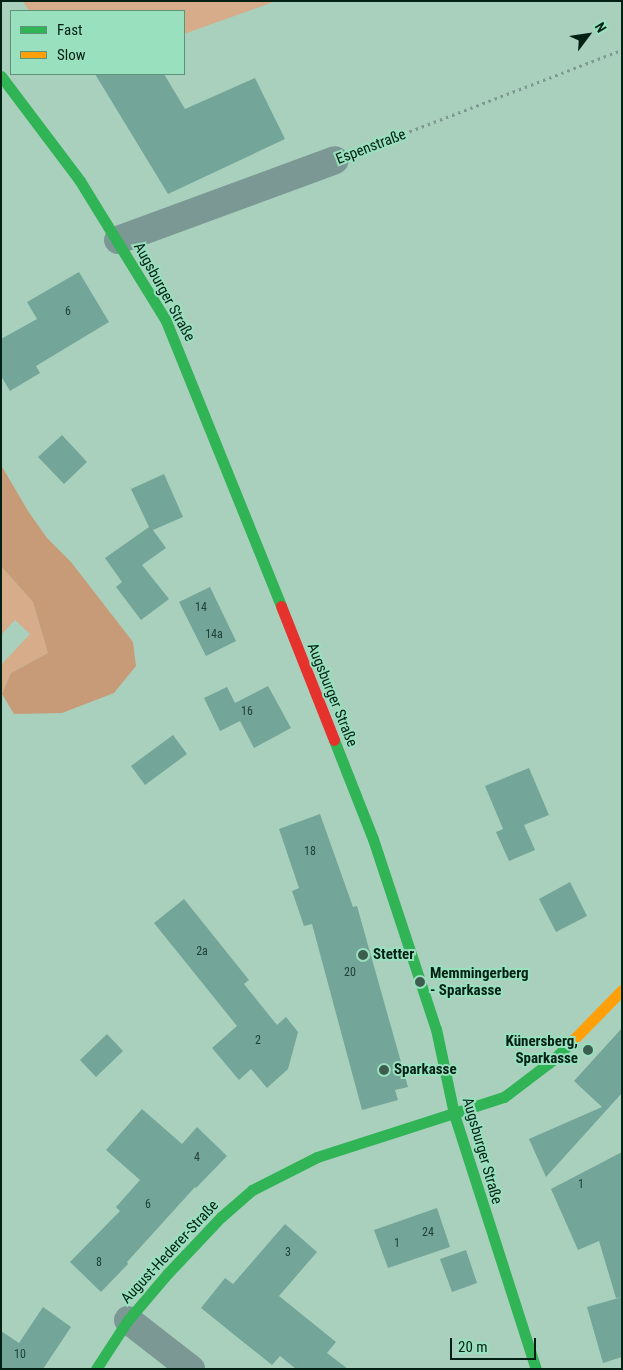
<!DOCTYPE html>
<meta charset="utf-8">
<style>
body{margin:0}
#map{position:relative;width:623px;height:1370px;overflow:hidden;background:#a9d0bd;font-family:"Roboto Condensed",sans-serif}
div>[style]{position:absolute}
.green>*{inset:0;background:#d6ac8a}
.forest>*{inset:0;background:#c79b78}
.building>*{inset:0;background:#73a599}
.path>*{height:3px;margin-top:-1.5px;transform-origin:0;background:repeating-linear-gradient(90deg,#7e9992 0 2.5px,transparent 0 6.5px)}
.street>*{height:28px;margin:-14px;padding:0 14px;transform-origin:14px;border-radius:14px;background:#7c9894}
.fast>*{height:11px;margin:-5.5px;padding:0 5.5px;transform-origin:5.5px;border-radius:5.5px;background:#30b455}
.slow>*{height:11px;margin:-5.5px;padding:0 5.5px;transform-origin:5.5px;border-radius:5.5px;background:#ff9f0a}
.jam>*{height:11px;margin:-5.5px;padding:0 5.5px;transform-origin:5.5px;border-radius:5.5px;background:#e5322d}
.dots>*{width:14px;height:14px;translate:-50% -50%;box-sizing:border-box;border:2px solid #99e0be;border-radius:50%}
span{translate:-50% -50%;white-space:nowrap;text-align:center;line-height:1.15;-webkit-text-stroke:4px #99e0be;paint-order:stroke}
.number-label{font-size:12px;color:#1f4135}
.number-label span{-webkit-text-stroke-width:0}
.street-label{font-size:15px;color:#032014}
.poi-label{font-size:15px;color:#032014;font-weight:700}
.left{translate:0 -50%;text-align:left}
.right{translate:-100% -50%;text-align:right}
.frame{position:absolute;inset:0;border:2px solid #032014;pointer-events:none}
.legend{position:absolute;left:10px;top:10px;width:175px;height:65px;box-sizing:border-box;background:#99e0be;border:1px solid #5d937a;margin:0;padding:6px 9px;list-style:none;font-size:15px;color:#032014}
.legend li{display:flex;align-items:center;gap:10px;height:25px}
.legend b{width:25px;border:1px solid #5d937a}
.north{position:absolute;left:563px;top:10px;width:50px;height:50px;-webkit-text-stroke:4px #99e0be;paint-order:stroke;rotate:59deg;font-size:14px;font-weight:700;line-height:20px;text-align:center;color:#032014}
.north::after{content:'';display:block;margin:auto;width:18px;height:22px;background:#032014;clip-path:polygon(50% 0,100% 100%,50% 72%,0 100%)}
.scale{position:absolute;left:450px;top:1338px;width:86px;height:22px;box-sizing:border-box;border:2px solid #032014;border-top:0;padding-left:6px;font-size:15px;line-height:18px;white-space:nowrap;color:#032014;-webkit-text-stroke:4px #99e0be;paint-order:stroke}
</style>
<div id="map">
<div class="green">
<div style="clip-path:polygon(23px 1px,276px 1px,184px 34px,184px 11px,29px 11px)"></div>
<div style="clip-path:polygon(1px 566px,33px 602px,48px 653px,11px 673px,2px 694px,1px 665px,30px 634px,15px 620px,1px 635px)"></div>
</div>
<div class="forest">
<div style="clip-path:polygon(1px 465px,28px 511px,47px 538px,71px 562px,133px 642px,136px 666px,114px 693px,62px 713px,14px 714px,2px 694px,11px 673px,48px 653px,33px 602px,1px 566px)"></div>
</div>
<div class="building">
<div style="clip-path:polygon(95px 74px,164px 74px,185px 109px,255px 78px,285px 139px,168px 194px)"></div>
<div style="clip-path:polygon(79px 272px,109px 322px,36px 366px,40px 373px,10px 391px,1px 376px,1px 339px,37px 319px,27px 302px)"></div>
<div style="clip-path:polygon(62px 435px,87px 462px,64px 484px,38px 457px)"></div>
<div style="clip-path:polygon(164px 474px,183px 517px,153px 530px,166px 548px,142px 565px,169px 599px,141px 620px,116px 587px,122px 582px,105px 558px,149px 527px,131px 489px)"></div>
<div style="clip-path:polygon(210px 587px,236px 641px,206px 656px,179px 602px)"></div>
<div style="clip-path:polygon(268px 686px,291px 728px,254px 748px,240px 721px,220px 731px,204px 698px,227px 687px,235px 703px)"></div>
<div style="clip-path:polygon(173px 735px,187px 754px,145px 785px,131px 766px)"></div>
<div style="clip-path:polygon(529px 768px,549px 815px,524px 825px,535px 850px,509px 861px,496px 832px,503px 829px,485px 786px)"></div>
<div style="clip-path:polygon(320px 814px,353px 907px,357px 906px,408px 1087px,395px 1090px,398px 1100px,362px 1110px,312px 924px,304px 926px,292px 891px,299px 888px,279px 829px)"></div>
<div style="clip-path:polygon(570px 882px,587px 916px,556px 932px,539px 899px)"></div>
<div style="clip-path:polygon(184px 899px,249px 980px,244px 984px,277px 1025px,286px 1017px,298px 1032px,288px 1069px,267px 1088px,251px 1069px,239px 1080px,212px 1048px,237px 1026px,154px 923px)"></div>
<div style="clip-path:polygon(622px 1028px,622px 1093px,546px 1177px,529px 1139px,602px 1107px,574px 1081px)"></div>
<div style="clip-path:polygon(107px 1034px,123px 1051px,96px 1077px,80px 1060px)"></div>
<div style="clip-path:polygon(142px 1109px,182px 1144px,197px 1127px,227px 1156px,196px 1188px,195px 1187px,127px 1262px,128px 1264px,101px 1292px,70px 1262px,120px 1211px,116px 1207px,140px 1180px,106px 1150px)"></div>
<div style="clip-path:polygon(622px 1152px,622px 1297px,616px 1298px,599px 1241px,578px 1250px,551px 1189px)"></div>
<div style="clip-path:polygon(437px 1208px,450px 1247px,388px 1268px,374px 1230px)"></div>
<div style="clip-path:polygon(285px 1224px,317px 1252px,279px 1296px,336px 1342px,327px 1353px,348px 1369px,296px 1369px,280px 1356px,272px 1365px,201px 1308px,225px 1278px,233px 1284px)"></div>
<div style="clip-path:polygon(466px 1250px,477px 1283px,452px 1292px,440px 1259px)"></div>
<div style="clip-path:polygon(622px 1297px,622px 1357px,603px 1363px,587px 1307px)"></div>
<div style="clip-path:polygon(43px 1307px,71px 1327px,43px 1369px,1px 1369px,1px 1331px,19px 1343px)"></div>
</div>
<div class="path">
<div style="left:361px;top:150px;width:280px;rotate:-21deg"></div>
</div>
<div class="street">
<div style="left:118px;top:240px;width:231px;rotate:-20.2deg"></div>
<div style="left:128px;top:1320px;width:80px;rotate:37.9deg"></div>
</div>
<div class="fast">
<div style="left:1px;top:76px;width:131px;rotate:53deg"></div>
<div style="left:80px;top:181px;width:164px;rotate:58.4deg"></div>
<div style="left:166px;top:321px;width:307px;rotate:68deg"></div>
<div style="left:334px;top:740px;width:106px;rotate:68.5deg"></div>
<div style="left:373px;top:839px;width:200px;rotate:71.7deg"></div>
<div style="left:436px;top:1029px;width:87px;rotate:78deg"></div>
<div style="left:454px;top:1114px;width:268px;rotate:72.2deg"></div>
<div style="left:96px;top:1369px;width:59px;rotate:-56.9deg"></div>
<div style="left:128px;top:1320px;width:62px;rotate:-49.6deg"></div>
<div style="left:168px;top:1273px;width:77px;rotate:-46.6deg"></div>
<div style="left:221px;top:1217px;width:41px;rotate:-41.1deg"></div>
<div style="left:252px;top:1190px;width:73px;rotate:-26.9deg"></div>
<div style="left:317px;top:1157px;width:196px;rotate:-17.8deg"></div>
<div style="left:504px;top:1097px;width:63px;rotate:-37.2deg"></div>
<div style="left:554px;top:1059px;width:28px;rotate:-45deg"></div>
</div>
<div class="slow">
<div style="left:574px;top:1039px;width:69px;rotate:-45.6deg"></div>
</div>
<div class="jam">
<div style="left:281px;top:606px;width:144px;rotate:68.4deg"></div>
</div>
<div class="dots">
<div style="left:363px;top:955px;background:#3d5e4f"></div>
<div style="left:420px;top:982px;background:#3d5e4f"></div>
<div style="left:588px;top:1050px;background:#3d5e4f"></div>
<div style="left:384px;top:1070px;background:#3d5e4f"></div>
</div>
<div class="number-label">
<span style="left:68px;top:312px">6</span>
<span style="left:201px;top:608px">14</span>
<span style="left:214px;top:635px">14a</span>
<span style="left:247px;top:712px">16</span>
<span style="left:310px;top:852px">18</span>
<span style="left:202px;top:952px">2a</span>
<span style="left:350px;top:973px">20</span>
<span style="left:258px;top:1041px">2</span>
<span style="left:197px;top:1158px">4</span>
<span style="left:581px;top:1185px">1</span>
<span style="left:148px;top:1205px">6</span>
<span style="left:428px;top:1233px">24</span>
<span style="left:397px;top:1244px">1</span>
<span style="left:288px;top:1253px">3</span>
<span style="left:99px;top:1263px">8</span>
<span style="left:20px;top:1355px">10</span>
</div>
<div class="street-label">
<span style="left:371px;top:147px;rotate:-21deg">Espenstraße</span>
<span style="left:164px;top:292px;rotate:61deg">Augsburger Straße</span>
<span style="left:332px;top:695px;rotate:68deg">Augsburger Straße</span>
<span style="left:482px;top:1151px;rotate:74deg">Augsburger Straße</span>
<span style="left:170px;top:1252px;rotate:-47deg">August-Hederer-Straße</span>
</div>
<div class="poi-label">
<span class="left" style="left:373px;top:955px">Stetter</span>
<span class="left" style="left:430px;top:982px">Memmingerberg<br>- Sparkasse</span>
<span class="right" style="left:578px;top:1050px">Künersberg,<br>Sparkasse</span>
<span class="left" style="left:394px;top:1070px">Sparkasse</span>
</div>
<div class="frame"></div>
<ul class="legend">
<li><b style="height:6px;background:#30b455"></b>Fast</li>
<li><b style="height:6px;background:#ff9f0a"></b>Slow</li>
</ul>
<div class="north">N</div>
<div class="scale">20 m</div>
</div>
